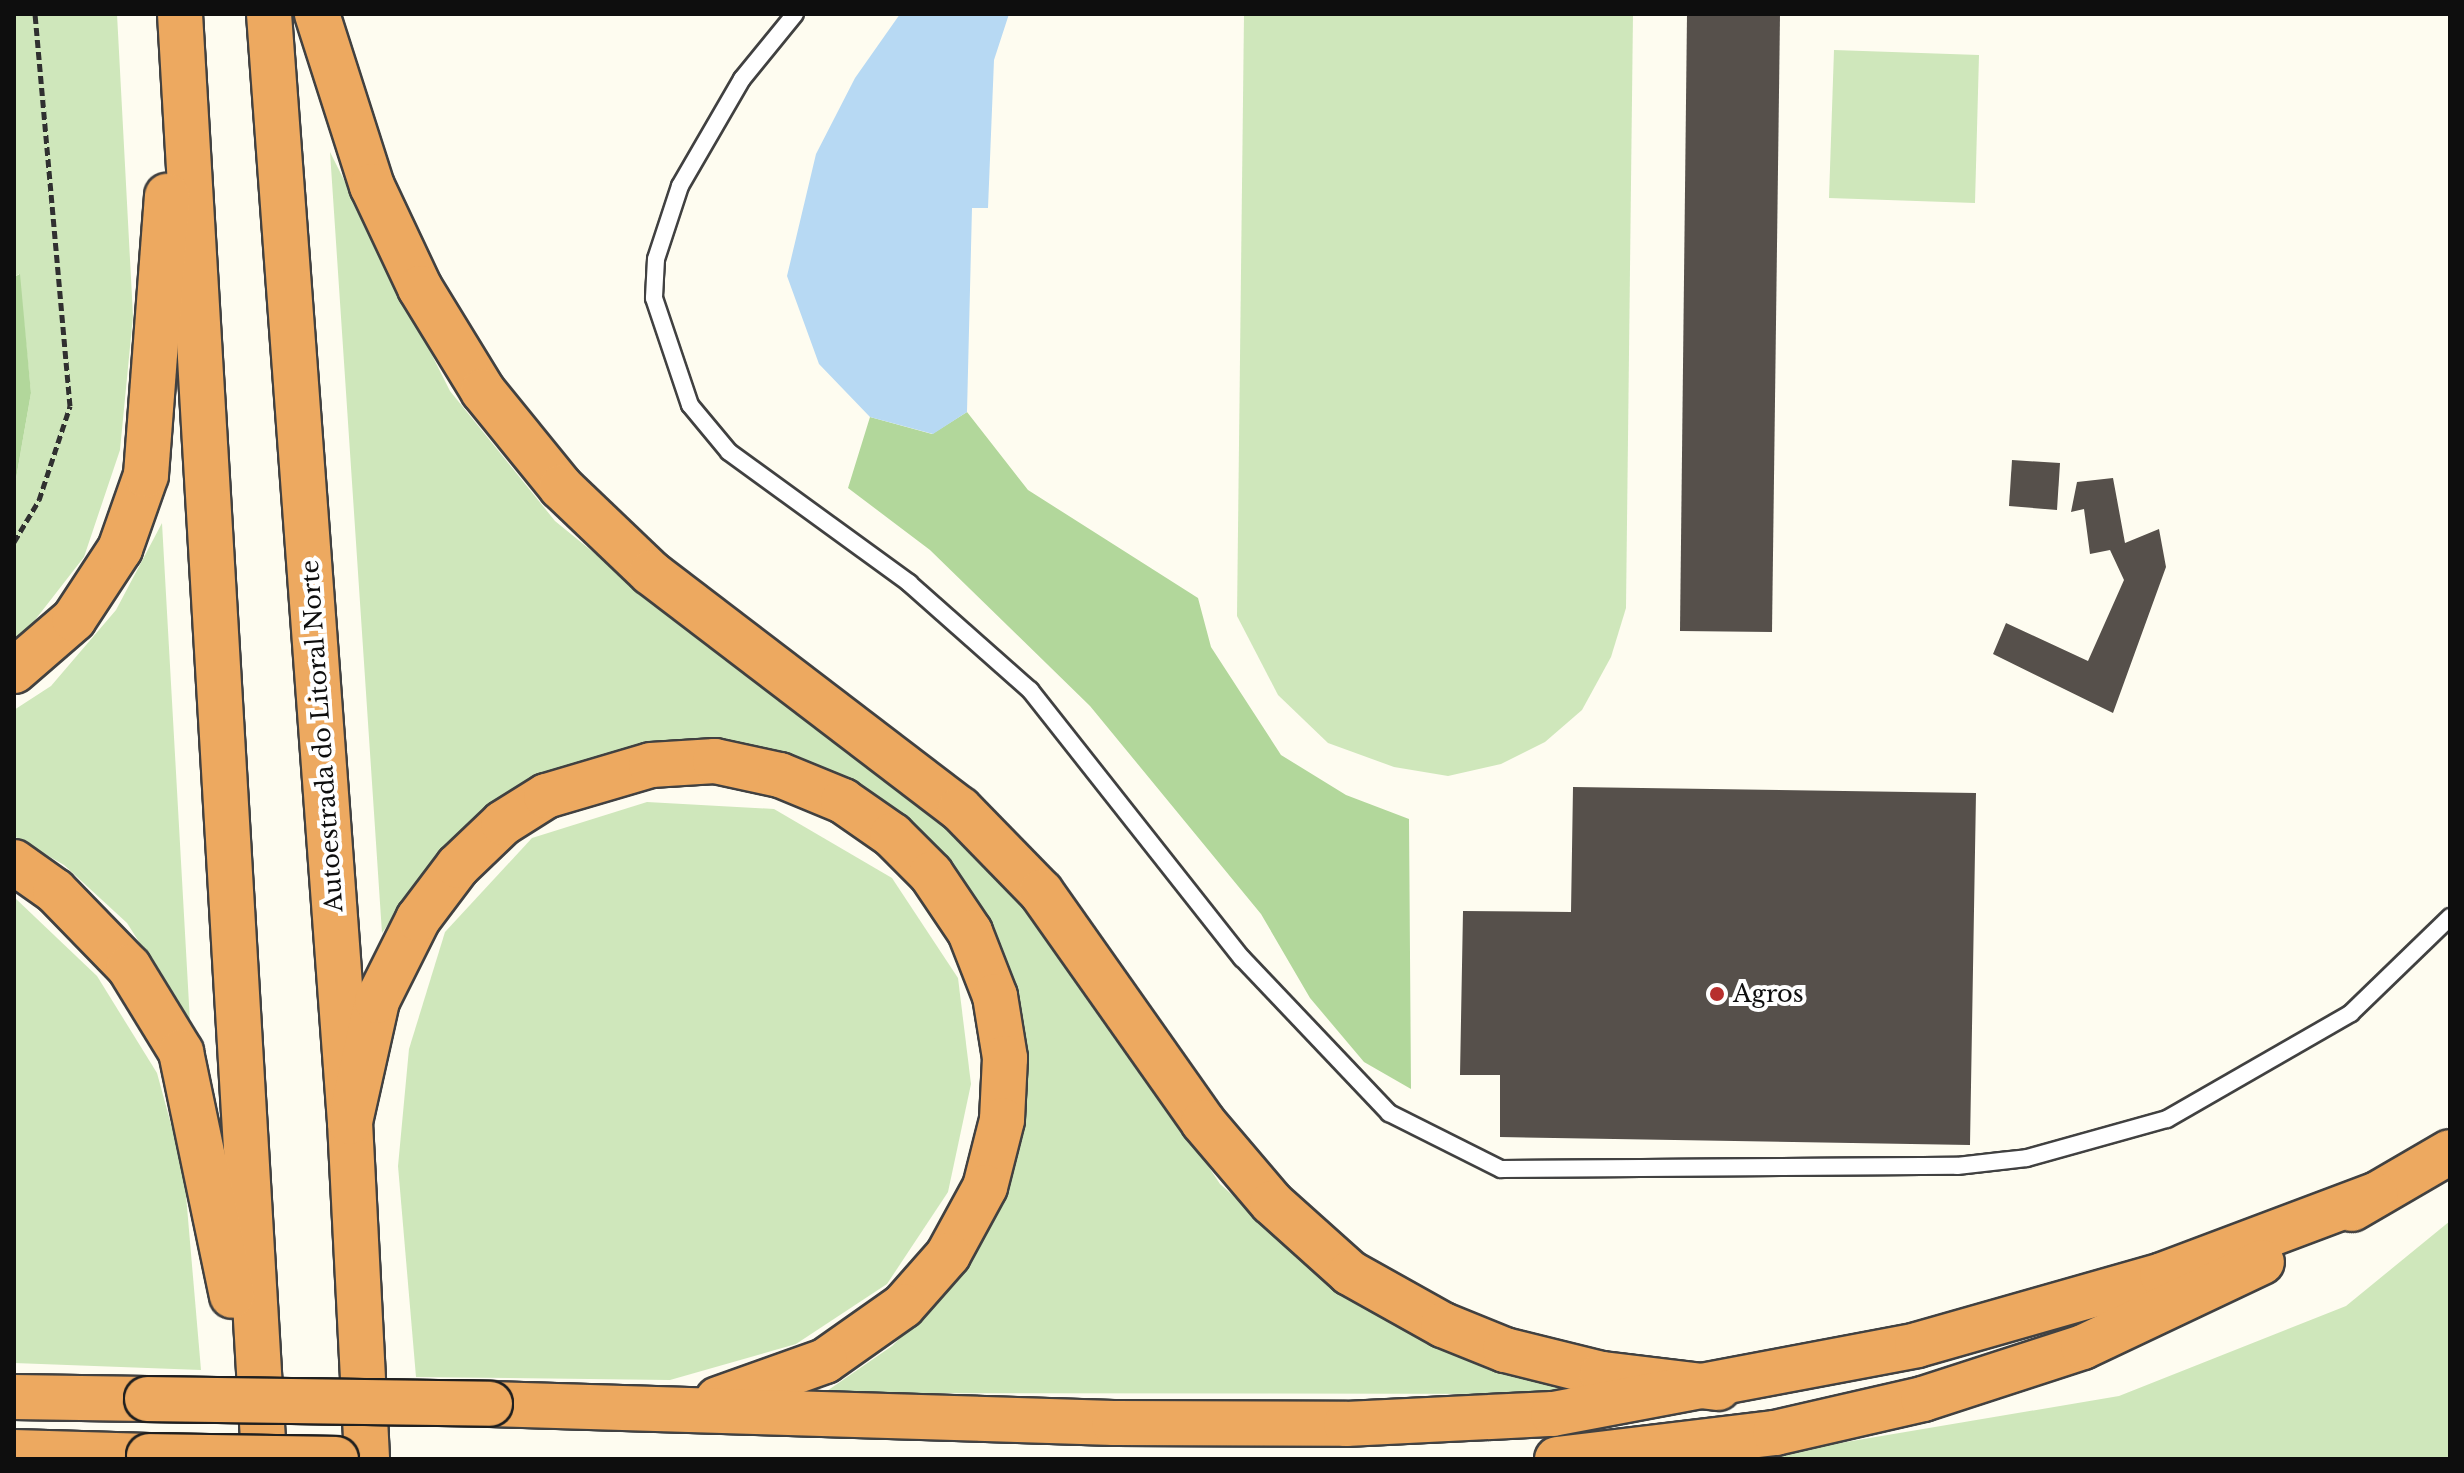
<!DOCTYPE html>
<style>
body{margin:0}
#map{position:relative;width:2464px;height:1473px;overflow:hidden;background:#fefcf0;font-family:"Libre Baskerville",serif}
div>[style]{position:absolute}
.green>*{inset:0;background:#cfe7bb}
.forest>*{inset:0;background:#b2d79b}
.water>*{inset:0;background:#b7d9f3}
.building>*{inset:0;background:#56504b}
.path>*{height:5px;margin-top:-2.5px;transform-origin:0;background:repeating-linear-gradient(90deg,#303030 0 8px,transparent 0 12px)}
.roads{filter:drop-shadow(2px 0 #414141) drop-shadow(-2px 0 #414141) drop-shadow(0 2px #414141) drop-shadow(0 -2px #414141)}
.lane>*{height:16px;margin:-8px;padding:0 8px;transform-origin:8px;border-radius:8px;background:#fff}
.highway>*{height:44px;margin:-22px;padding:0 22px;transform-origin:22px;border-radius:22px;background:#eda960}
.bridges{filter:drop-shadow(2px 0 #1f1f1f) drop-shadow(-2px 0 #1f1f1f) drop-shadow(0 2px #1f1f1f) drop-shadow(0 -2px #1f1f1f)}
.highway-bridge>*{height:44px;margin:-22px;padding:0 22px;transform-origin:22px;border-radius:22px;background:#eda960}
.dots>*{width:22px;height:22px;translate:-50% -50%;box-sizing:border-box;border:4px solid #fff;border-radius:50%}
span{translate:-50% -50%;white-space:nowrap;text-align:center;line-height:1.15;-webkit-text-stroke:8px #fff;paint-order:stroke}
.street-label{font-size:24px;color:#0e0e0e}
.poi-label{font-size:24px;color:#0e0e0e}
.left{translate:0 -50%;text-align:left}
.frame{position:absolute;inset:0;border:16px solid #0e0e0e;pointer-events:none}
</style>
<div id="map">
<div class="green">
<div style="clip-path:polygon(14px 14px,117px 14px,133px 316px,120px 450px,84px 557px,14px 647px,14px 490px,31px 393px,19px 274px,14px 277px)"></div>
<div style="clip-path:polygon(1244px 14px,1633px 14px,1626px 608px,1611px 657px,1582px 710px,1545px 742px,1501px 764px,1448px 776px,1394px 767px,1328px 743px,1278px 695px,1237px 616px)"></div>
<div style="clip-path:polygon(1834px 50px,1979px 55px,1975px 203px,1829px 198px)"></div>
<div style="clip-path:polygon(330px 152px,450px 391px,555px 521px,702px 641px,898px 780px,1002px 880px,1108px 1015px,1220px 1184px,1343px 1294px,1592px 1394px,824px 1393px,892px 1346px,959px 1280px,1001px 1203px,1025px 1103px,1018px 1003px,976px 902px,793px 764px,494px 807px,428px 867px,382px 933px)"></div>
<div style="clip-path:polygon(162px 523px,190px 1022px,127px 923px,64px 865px,14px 836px,14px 710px,51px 686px,116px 610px)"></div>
<div style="clip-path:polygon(647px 802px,774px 809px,892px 878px,958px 978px,971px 1084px,948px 1192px,887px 1284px,796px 1344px,670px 1380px,416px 1377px,398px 1166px,409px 1049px,445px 932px,532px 838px)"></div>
<div style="clip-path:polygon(14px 897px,97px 976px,157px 1073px,184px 1172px,201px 1370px,14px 1363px)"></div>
<div style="clip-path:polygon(2450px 1221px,2450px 1459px,1746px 1459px,2119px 1396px,2346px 1306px)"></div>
</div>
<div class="forest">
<div style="clip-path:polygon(20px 274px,31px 393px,14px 490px,14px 277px)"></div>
<div style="clip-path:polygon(967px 412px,1028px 490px,1198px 598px,1211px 647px,1281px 755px,1346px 795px,1409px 819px,1411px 1089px,1364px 1062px,1310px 998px,1261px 914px,1090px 706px,930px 550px,848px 488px,870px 417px,932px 434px)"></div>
</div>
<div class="water">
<div style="clip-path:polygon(900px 14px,1009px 14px,994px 60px,988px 208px,972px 208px,967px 412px,933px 434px,870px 417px,819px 364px,787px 276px,816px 154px,855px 78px)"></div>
</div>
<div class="building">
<div style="clip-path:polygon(1687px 14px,1780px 14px,1772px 632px,1680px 631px)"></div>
<div style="clip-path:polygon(2012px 460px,2060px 463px,2057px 510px,2009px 506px)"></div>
<div style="clip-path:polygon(2113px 478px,2125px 543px,2159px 529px,2166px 567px,2113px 713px,1993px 654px,2006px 623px,2088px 661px,2124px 580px,2110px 550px,2090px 554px,2084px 509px,2071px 512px,2077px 482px)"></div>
<div style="clip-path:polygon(1573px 787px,1976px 793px,1970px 1145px,1500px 1137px,1500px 1075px,1460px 1075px,1463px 911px,1571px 912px)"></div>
</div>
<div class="path">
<div style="left:14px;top:542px;width:49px;rotate:-59.2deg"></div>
<div style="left:39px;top:500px;width:99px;rotate:-71.7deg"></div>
<div style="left:70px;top:406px;width:394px;rotate:-95.1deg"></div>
</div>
<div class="roads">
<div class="lane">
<div style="left:795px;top:14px;width:84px;rotate:129.2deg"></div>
<div style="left:742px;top:79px;width:124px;rotate:120.1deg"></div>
<div style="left:680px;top:186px;width:77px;rotate:108.2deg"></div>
<div style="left:656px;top:259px;width:39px;rotate:93deg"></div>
<div style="left:654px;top:298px;width:113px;rotate:71.4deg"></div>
<div style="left:690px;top:405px;width:61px;rotate:50.3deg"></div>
<div style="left:729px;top:452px;width:223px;rotate:36deg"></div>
<div style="left:909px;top:583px;width:162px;rotate:41.5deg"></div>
<div style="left:1030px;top:690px;width:342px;rotate:51.7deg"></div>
<div style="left:1242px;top:958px;width:214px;rotate:46.5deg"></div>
<div style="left:1389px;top:1113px;width:125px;rotate:26.6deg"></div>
<div style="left:1501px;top:1169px;width:456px;rotate:-0.4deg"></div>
<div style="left:1957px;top:1166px;width:70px;rotate:-6.5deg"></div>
<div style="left:2027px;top:1158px;width:145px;rotate:-15.6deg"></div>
<div style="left:2167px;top:1119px;width:212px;rotate:-29.9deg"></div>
<div style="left:2351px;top:1013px;width:138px;rotate:-44.1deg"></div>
</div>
<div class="highway">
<div style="left:180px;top:14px;width:1447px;rotate:86.67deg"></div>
<div style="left:269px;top:14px;width:1111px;rotate:85.82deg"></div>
<div style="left:350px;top:1122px;width:337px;rotate:87.1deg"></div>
<div style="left:317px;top:14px;width:181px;rotate:72.3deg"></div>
<div style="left:372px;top:186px;width:113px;rotate:64.8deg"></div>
<div style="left:420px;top:288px;width:121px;rotate:58.5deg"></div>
<div style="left:483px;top:391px;width:124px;rotate:50.9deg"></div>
<div style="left:561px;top:487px;width:124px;rotate:43.7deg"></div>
<div style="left:651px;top:573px;width:389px;rotate:37.4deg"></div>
<div style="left:960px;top:809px;width:116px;rotate:45.7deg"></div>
<div style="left:1041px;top:892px;width:281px;rotate:54.8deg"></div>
<div style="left:1203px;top:1122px;width:106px;rotate:49.6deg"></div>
<div style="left:1272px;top:1203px;width:105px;rotate:41.9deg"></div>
<div style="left:1350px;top:1273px;width:107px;rotate:29.2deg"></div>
<div style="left:1443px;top:1325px;width:67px;rotate:22deg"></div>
<div style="left:1505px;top:1350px;width:100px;rotate:13.9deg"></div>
<div style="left:1602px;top:1374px;width:117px;rotate:6.9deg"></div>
<div style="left:14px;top:671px;width:79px;rotate:-40.9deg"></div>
<div style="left:74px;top:619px;width:84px;rotate:-56.7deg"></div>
<div style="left:120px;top:549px;width:78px;rotate:-70.6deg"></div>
<div style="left:146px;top:475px;width:280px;rotate:-85.7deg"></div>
<div style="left:14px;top:862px;width:50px;rotate:35.3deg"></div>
<div style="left:55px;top:891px;width:106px;rotate:45.8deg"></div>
<div style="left:129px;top:967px;width:100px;rotate:58.5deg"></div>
<div style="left:181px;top:1052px;width:249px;rotate:78.2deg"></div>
<div style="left:350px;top:1122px;width:124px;rotate:-77.4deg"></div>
<div style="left:377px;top:1001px;width:92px;rotate:-63.4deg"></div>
<div style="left:418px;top:919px;width:66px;rotate:-53deg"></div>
<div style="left:458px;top:866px;width:62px;rotate:-43.7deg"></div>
<div style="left:503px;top:823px;width:51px;rotate:-32.1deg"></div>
<div style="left:546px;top:796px;width:109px;rotate:-16.4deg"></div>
<div style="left:651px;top:765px;width:64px;rotate:-3.6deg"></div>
<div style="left:715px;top:761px;width:66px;rotate:12.2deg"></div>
<div style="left:780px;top:775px;width:68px;rotate:22.4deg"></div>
<div style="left:843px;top:801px;width:60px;rotate:34.8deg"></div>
<div style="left:892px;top:835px;width:55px;rotate:45deg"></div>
<div style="left:931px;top:874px;width:70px;rotate:56.1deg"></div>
<div style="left:970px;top:932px;width:69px;rotate:68.7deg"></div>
<div style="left:995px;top:996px;width:63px;rotate:80.8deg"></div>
<div style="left:1005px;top:1058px;width:62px;rotate:92.8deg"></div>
<div style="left:1002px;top:1120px;width:69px;rotate:104.2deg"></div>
<div style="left:985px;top:1187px;width:77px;rotate:118.6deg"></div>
<div style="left:948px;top:1255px;width:68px;rotate:131.4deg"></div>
<div style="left:903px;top:1306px;width:95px;rotate:144.8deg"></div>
<div style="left:825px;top:1361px;width:114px;rotate:160.4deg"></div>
<div style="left:2352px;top:1209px;width:113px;rotate:-30.2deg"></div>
<div style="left:14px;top:1397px;width:133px;rotate:0.9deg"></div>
<div style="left:490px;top:1404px;width:624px;rotate:1.74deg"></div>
<div style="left:1114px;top:1423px;width:232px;rotate:0.2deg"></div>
<div style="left:1346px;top:1424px;width:207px;rotate:-2.8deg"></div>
<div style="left:1553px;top:1414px;width:370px;rotate:-10.7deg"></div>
<div style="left:1917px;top:1345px;width:255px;rotate:-15.9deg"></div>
<div style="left:2162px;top:1275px;width:228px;rotate:-20.6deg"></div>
<div style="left:14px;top:1452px;width:135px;rotate:1.7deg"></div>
<div style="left:1557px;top:1459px;width:220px;rotate:-6.8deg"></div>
<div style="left:1775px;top:1433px;width:152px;rotate:-12.9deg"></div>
<div style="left:1923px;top:1399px;width:168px;rotate:-18deg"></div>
<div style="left:2083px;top:1347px;width:198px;rotate:-25.4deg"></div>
</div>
</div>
<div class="bridges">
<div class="highway-bridge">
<div style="left:147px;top:1399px;width:343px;rotate:0.8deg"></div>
<div style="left:149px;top:1456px;width:187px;rotate:0.9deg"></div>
</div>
</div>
<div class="dots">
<div style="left:1717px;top:994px;background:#b72f2d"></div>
</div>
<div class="street-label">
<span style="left:322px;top:736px;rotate:-94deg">Autoestrada do Litoral Norte</span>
</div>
<div class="poi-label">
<span class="left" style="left:1733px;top:994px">Agros</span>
</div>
<div class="frame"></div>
</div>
